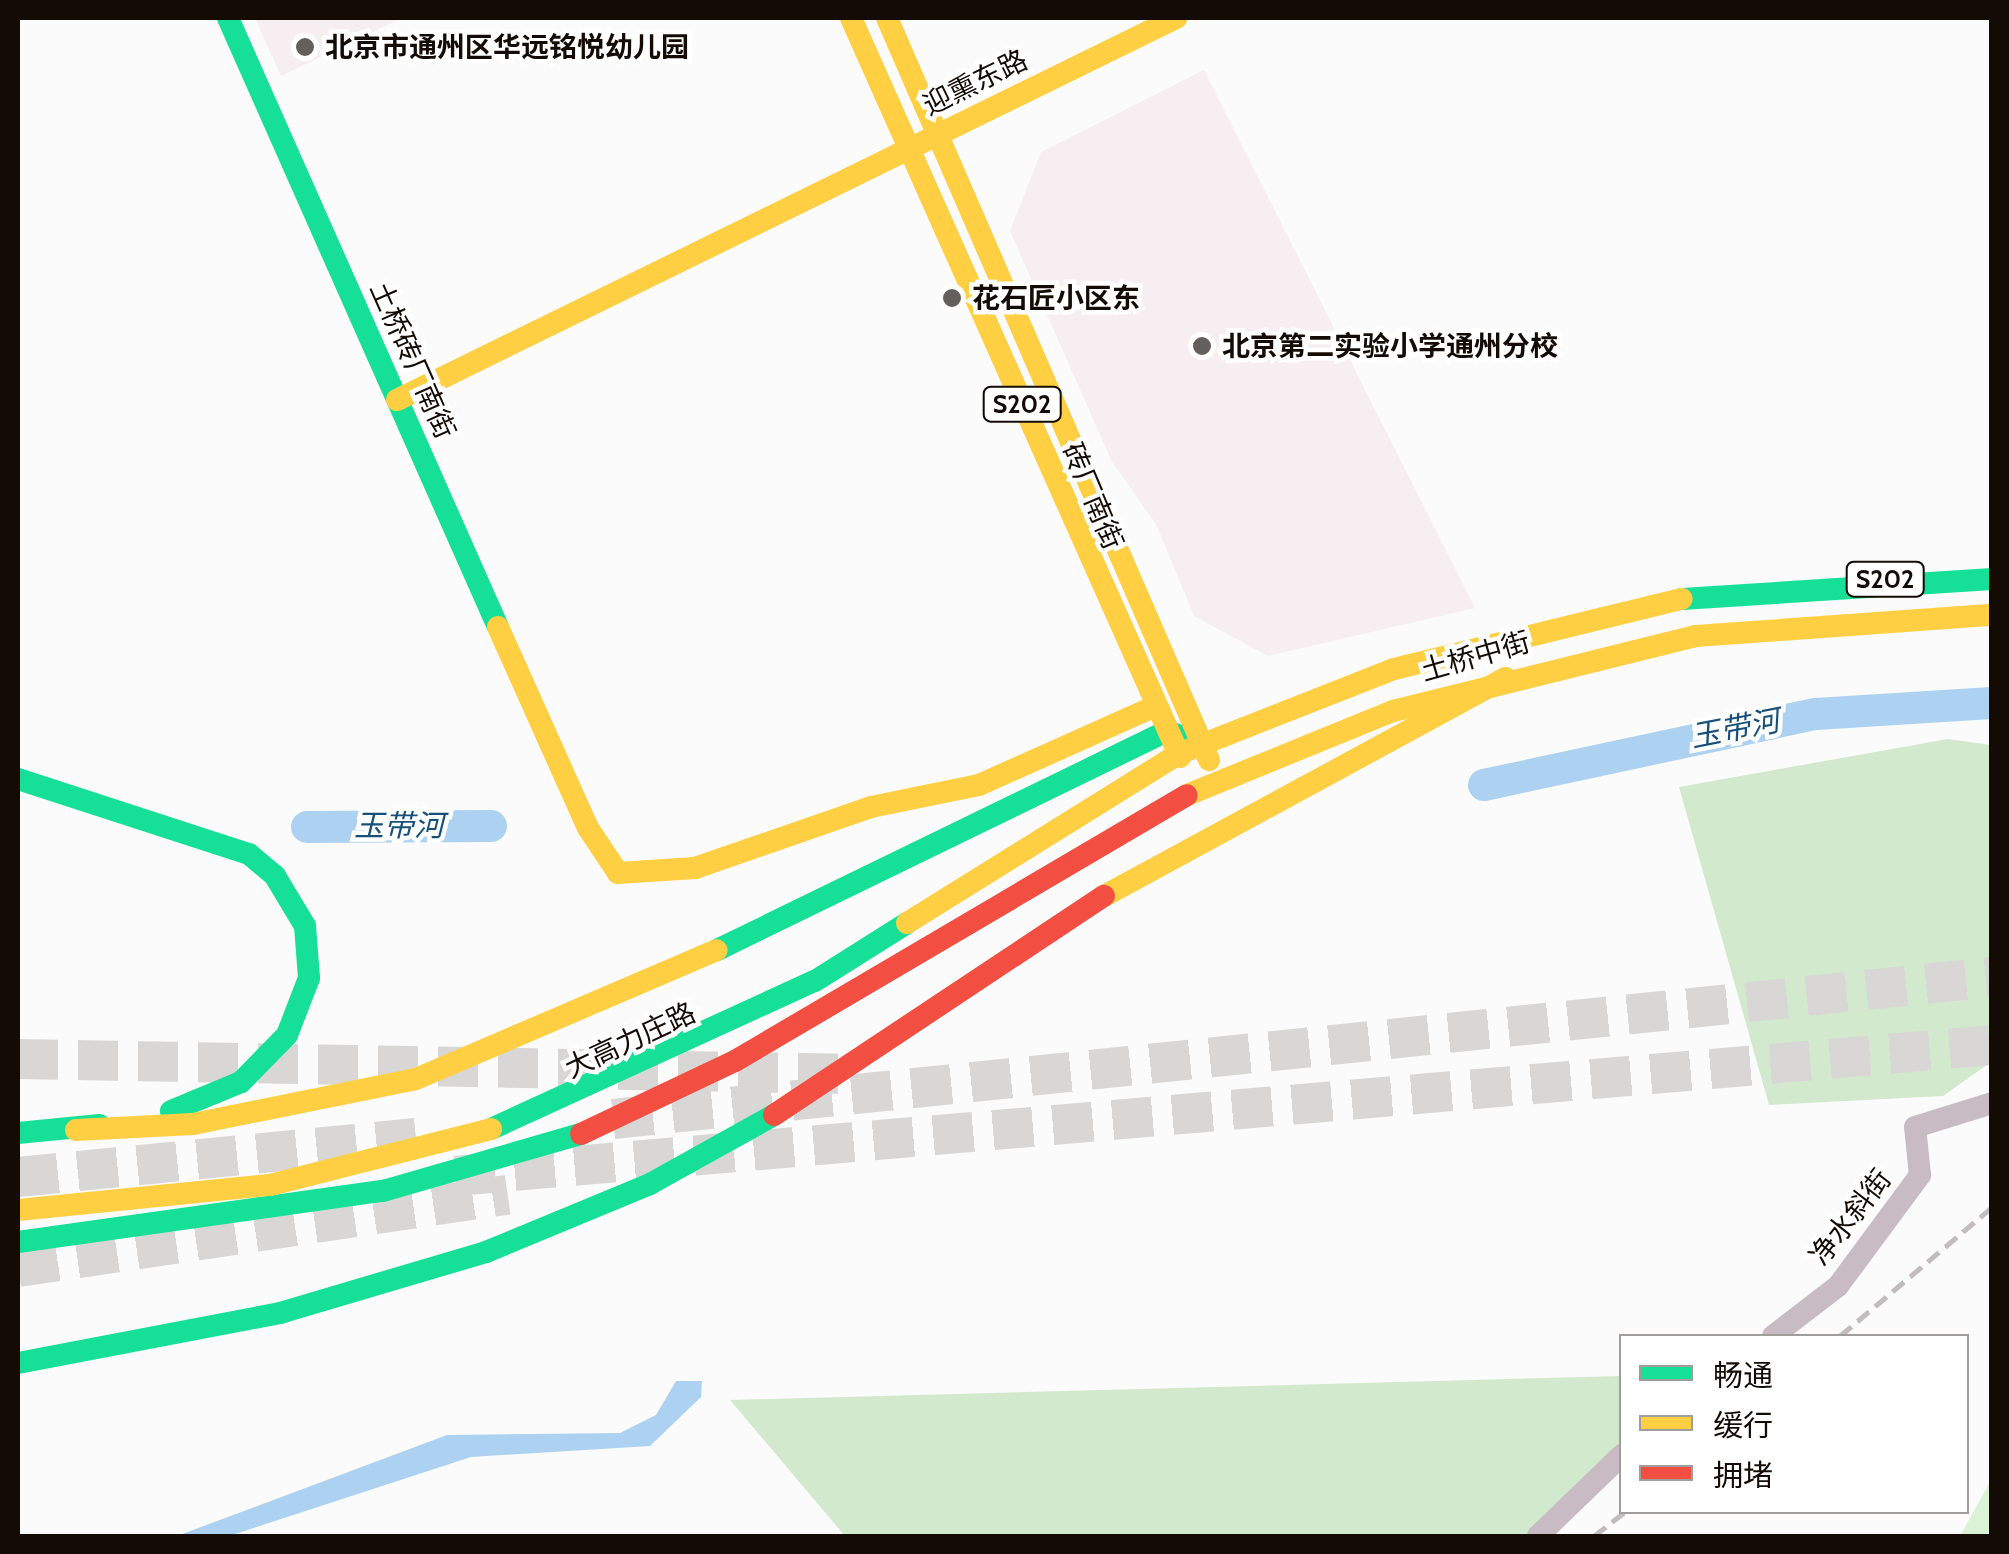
<!DOCTYPE html>
<meta charset="utf-8">
<style>
body{margin:0}
#map{position:relative;width:2009px;height:1554px;overflow:hidden;background:#fbfbfb;font-family:Cabin,"Noto Sans SC",sans-serif}
div>[style]{position:absolute}
.education>*{inset:0;background:#f7eef1}
.green>*{inset:0;background:#dcf2d7}
.forest>*{inset:0;background:#d2e9cd}
.water>*{inset:0;background:#add1f0}
.river>*{height:32px;margin:-16px;padding:0 16px;transform-origin:16px;border-radius:16px;background:#add1f0}
.highway-tunnel>*{height:40px;margin-top:-20px;transform-origin:0;background:repeating-linear-gradient(90deg,#d8d7d6 0 40px,transparent 0 60px)}
.street>*{height:22px;margin:-11px;padding:0 11px;transform-origin:11px;border-radius:11px;background:#c8bbc3}
.fast>*{height:22px;margin:-11px;padding:0 11px;transform-origin:11px;border-radius:11px;background:#16e098}
.slow>*{height:22px;margin:-11px;padding:0 11px;transform-origin:11px;border-radius:11px;background:#ffcf43}
.jam>*{height:22px;margin:-11px;padding:0 11px;transform-origin:11px;border-radius:11px;background:#f24e42}
.rail>*{height:5px;margin-top:-2.5px;transform-origin:0;background:repeating-linear-gradient(90deg,#c2bcbf 0 15px,transparent 0 23px)}
.dots>*{width:28px;height:28px;translate:-50% -50%;box-sizing:border-box;border:5px solid #fff;border-radius:50%}
span{translate:-50% -50%;white-space:nowrap;text-align:center;line-height:1.15;-webkit-text-stroke:9px #fff;paint-order:stroke}
.shield-label span{padding:2px 8px;background:#fff;border:2px solid;border-radius:8px;-webkit-text-stroke-width:0}
.shield-label{font-size:25px;color:#140b05;font-weight:700}
.poi-label{font-size:28px;color:#140b05;font-weight:700}
.left{translate:0 -50%;text-align:left}
.street-label{font-size:28px;color:#140b05}
.water-label{font-size:30px;color:#18507a;font-style:italic}
.frame{position:absolute;inset:0;border:20px solid #140b05;pointer-events:none}
.legend{position:absolute;left:1619px;top:1334px;width:350px;height:180px;box-sizing:border-box;background:#fff;border:2px solid #a19d9b;margin:0;padding:12px 18px;list-style:none;font-size:30px;color:#140b05}
.legend li{display:flex;align-items:center;gap:20px;height:50px}
.legend b{width:50px;border:2px solid #a19d9b}
</style>
<div id="map">
<div class="education">
<div style="clip-path:polygon(255px 18px,402px 18px,281px 76px)"></div>
<div style="clip-path:polygon(1204px 70px,1475px 608px,1268px 656px,1194px 616px,1156px 524px,1112px 462px,1010px 231px,1041px 152px)"></div>
</div>
<div class="green">
<div style="clip-path:polygon(1991px 1480px,1991px 1536px,1960px 1536px)"></div>
</div>
<div class="forest">
<div style="clip-path:polygon(1948px 739px,1991px 745px,1991px 1062px,1943px 1096px,1769px 1105px,1679px 787px)"></div>
<div style="clip-path:polygon(1621px 1376px,1621px 1446px,1527px 1536px,845px 1536px,730px 1400px)"></div>
</div>
<div class="water">
<div style="clip-path:polygon(676px 1381px,702px 1381px,701px 1397px,650px 1446px,471px 1457px,229px 1536px,177px 1536px,447px 1435px,620px 1433px,656px 1415px)"></div>
</div>
<div class="river">
<div style="left:1484px;top:785px;width:340px;rotate:-12.1deg"></div>
<div style="left:1816px;top:714px;width:176px;rotate:-3.6deg"></div>
<div style="left:307px;top:827px;width:184px;rotate:-0.3deg"></div>
</div>
<div class="highway-tunnel">
<div style="left:18px;top:1059px;width:837px;rotate:1.03deg"></div>
<div style="left:613px;top:1119px;width:1386px;rotate:-5.88deg"></div>
<div style="left:455px;top:1176px;width:1543px;rotate:-4.87deg"></div>
<div style="left:18px;top:1177px;width:400px;rotate:-5.6deg"></div>
<div style="left:18px;top:1267px;width:495px;rotate:-8.4deg"></div>
</div>
<div class="street">
<div style="left:1773px;top:1336px;width:82px;rotate:-37.6deg"></div>
<div style="left:1838px;top:1286px;width:138px;rotate:-53.5deg"></div>
<div style="left:1920px;top:1175px;width:48px;rotate:-95.9deg"></div>
<div style="left:1915px;top:1127px;width:81px;rotate:-17.3deg"></div>
<div style="left:1538px;top:1536px;width:117px;rotate:-44deg"></div>
</div>
<div class="fast">
<div style="left:228px;top:18px;width:666px;rotate:66.09deg"></div>
<div style="left:1682px;top:599px;width:311px;rotate:-3.7deg"></div>
<div style="left:18px;top:779px;width:243px;rotate:18deg"></div>
<div style="left:249px;top:854px;width:34px;rotate:40deg"></div>
<div style="left:275px;top:876px;width:58px;rotate:59deg"></div>
<div style="left:305px;top:926px;width:52px;rotate:85.6deg"></div>
<div style="left:309px;top:978px;width:61px;rotate:111.1deg"></div>
<div style="left:287px;top:1035px;width:66px;rotate:134.4deg"></div>
<div style="left:241px;top:1082px;width:76px;rotate:157.5deg"></div>
<div style="left:717px;top:950px;width:500px;rotate:-25.95deg"></div>
<div style="left:1167px;top:731px;width:35px;rotate:20deg"></div>
<div style="left:491px;top:1129px;width:356px;rotate:-24.6deg"></div>
<div style="left:815px;top:981px;width:109px;rotate:-32.2deg"></div>
<div style="left:18px;top:1133px;width:82px;rotate:-5.6deg"></div>
<div style="left:18px;top:1242px;width:369px;rotate:-8deg"></div>
<div style="left:383px;top:1191px;width:206px;rotate:-16.1deg"></div>
<div style="left:18px;top:1363px;width:267px;rotate:-10.8deg"></div>
<div style="left:280px;top:1313px;width:215px;rotate:-16.5deg"></div>
<div style="left:486px;top:1252px;width:178px;rotate:-22.5deg"></div>
<div style="left:650px;top:1184px;width:142px;rotate:-29.1deg"></div>
</div>
<div class="slow">
<div style="left:851px;top:18px;width:809px;rotate:66deg"></div>
<div style="left:887px;top:18px;width:809px;rotate:66.54deg"></div>
<div style="left:397px;top:400px;width:868px;rotate:-26.12deg"></div>
<div style="left:498px;top:627px;width:220px;rotate:65.9deg"></div>
<div style="left:588px;top:828px;width:54px;rotate:56.3deg"></div>
<div style="left:618px;top:873px;width:77px;rotate:-3.7deg"></div>
<div style="left:695px;top:868px;width:186px;rotate:-19.1deg"></div>
<div style="left:871px;top:807px;width:110px;rotate:-11.5deg"></div>
<div style="left:979px;top:785px;width:194px;rotate:-24.1deg"></div>
<div style="left:1187px;top:795px;width:222px;rotate:-22.2deg"></div>
<div style="left:1393px;top:711px;width:312px;rotate:-13.9deg"></div>
<div style="left:1696px;top:636px;width:297px;rotate:-4.1deg"></div>
<div style="left:1104px;top:896px;width:457px;rotate:-28.5deg"></div>
<div style="left:907px;top:923px;width:319px;rotate:-31.9deg"></div>
<div style="left:1178px;top:754px;width:232px;rotate:-21.5deg"></div>
<div style="left:1394px;top:669px;width:296px;rotate:-13.7deg"></div>
<div style="left:76px;top:1130px;width:117px;rotate:-2.9deg"></div>
<div style="left:193px;top:1124px;width:227px;rotate:-11.4deg"></div>
<div style="left:416px;top:1079px;width:327px;rotate:-23.2deg"></div>
<div style="left:18px;top:1210px;width:253px;rotate:-5.7deg"></div>
<div style="left:270px;top:1185px;width:228px;rotate:-14.2deg"></div>
</div>
<div class="jam">
<div style="left:774px;top:1115px;width:396px;rotate:-33.6deg"></div>
<div style="left:581px;top:1134px;width:170px;rotate:-25.4deg"></div>
<div style="left:735px;top:1061px;width:524px;rotate:-30.48deg"></div>
</div>
<div class="rail">
<div style="left:1840px;top:1336px;width:199px;rotate:-40.3deg"></div>
<div style="left:1594px;top:1536px;width:39px;rotate:-38deg"></div>
</div>
<div class="dots">
<div style="left:305px;top:47px;background:#655f5b"></div>
<div style="left:952px;top:298px;background:#655f5b"></div>
<div style="left:1202px;top:346px;background:#655f5b"></div>
</div>
<div class="shield-label">
<span style="left:1022px;top:404px">S202</span>
<span style="left:1885px;top:579px">S202</span>
</div>
<div class="poi-label">
<span class="left" style="left:325px;top:47px">北京市通州区华远铭悦幼儿园</span>
<span class="left" style="left:972px;top:298px">花石匠小区东</span>
<span class="left" style="left:1222px;top:346px">北京第二实验小学通州分校</span>
</div>
<div class="street-label">
<span style="left:975px;top:82px;rotate:-26deg">迎熏东路</span>
<span style="left:413px;top:360px;rotate:66deg">土桥砖厂南街</span>
<span style="left:1093px;top:496px;rotate:67deg">砖厂南街</span>
<span style="left:1475px;top:656px;rotate:-16deg">土桥中街</span>
<span style="left:630px;top:1040px;rotate:-25deg">大高力庄路</span>
<span style="left:1850px;top:1217px;rotate:-52deg">净水斜街</span>
</div>
<div class="water-label">
<span style="left:1735px;top:729px;rotate:-11deg">玉带河</span>
<span style="left:399px;top:826px">玉带河</span>
</div>
<div class="frame"></div>
<ul class="legend">
<li><b style="height:12px;background:#16e098"></b>畅通</li>
<li><b style="height:12px;background:#ffcf43"></b>缓行</li>
<li><b style="height:12px;background:#f24e42"></b>拥堵</li>
</ul>
</div>
